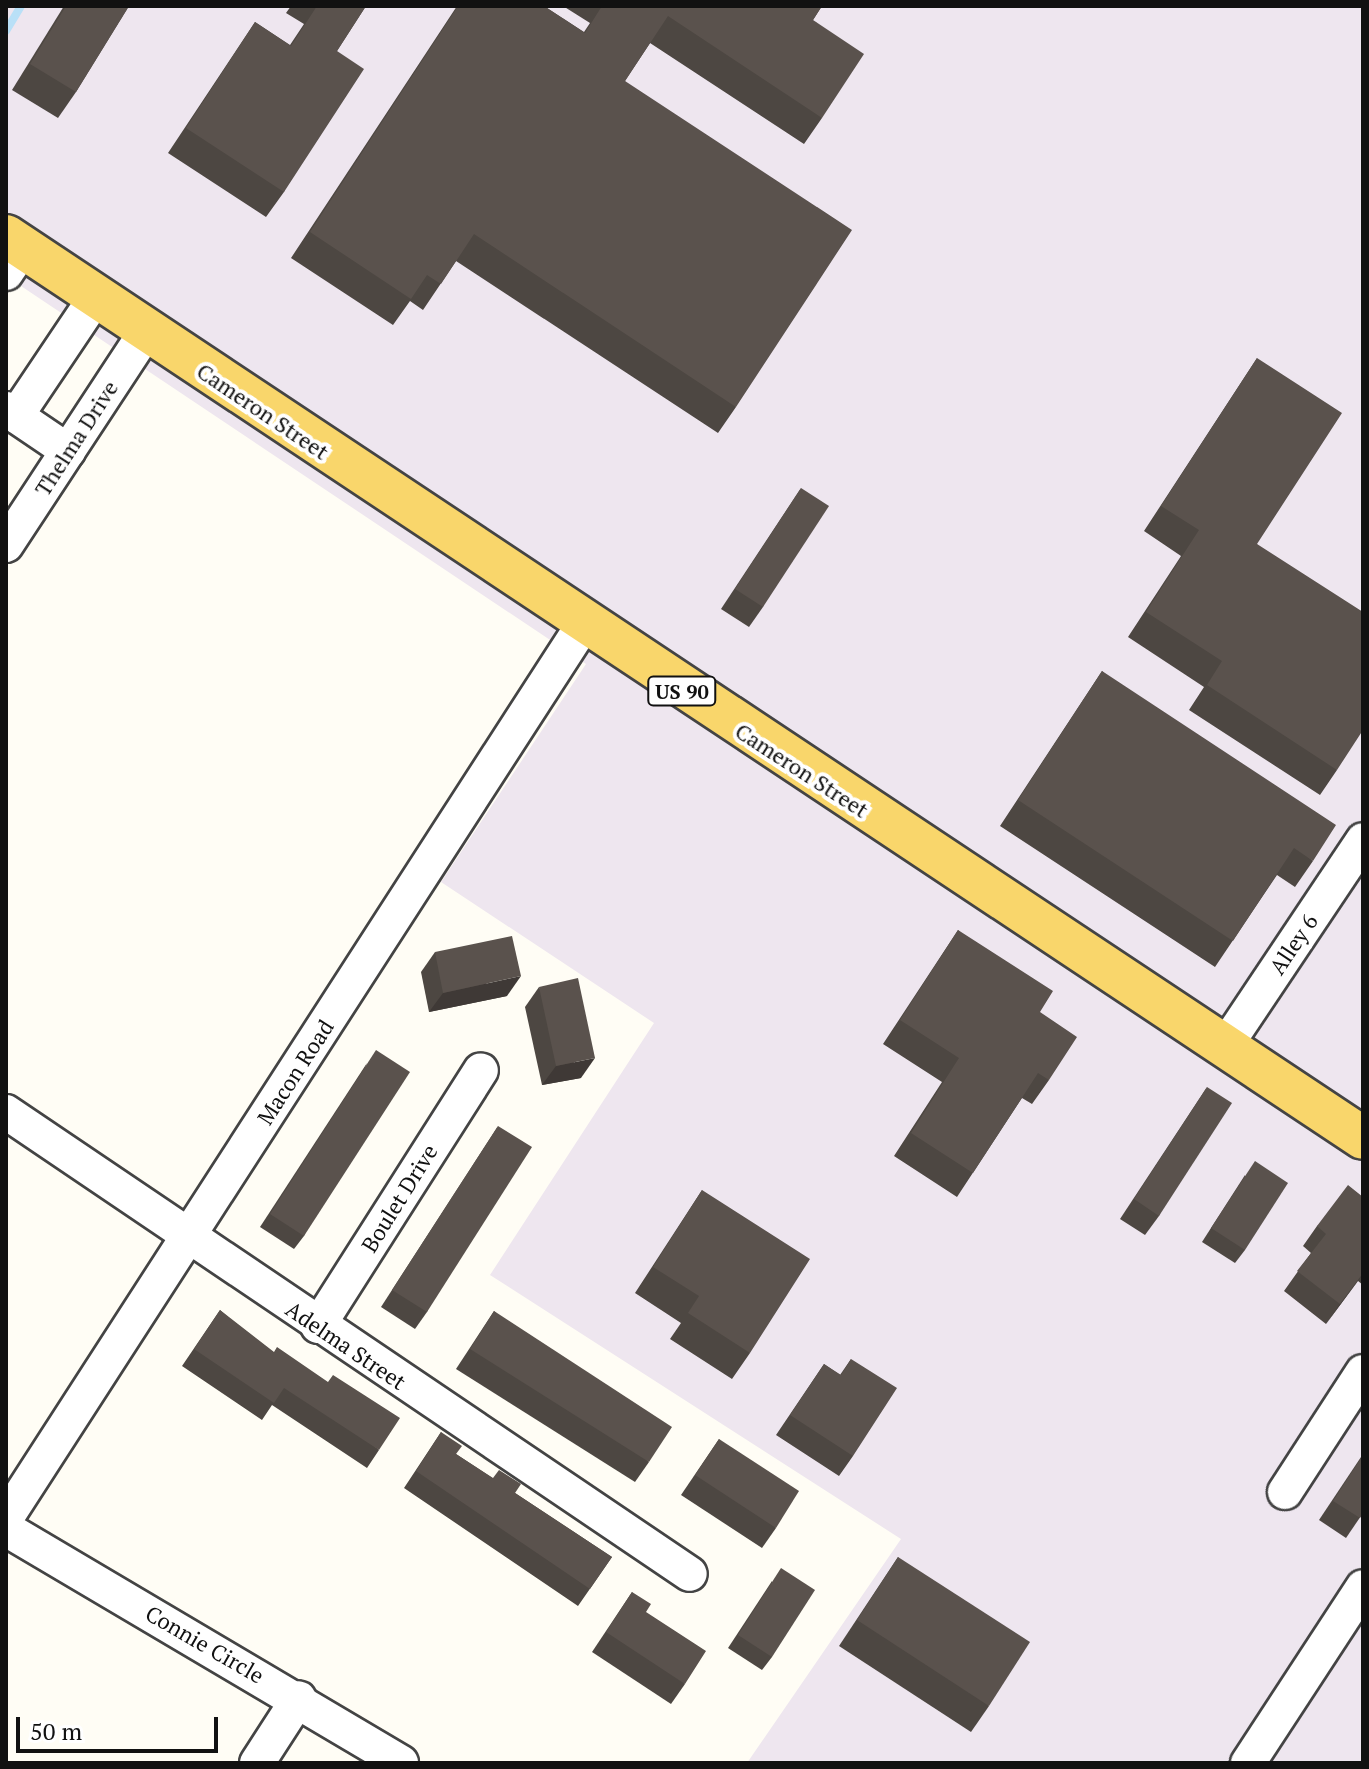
<!DOCTYPE html>
<style>
body{margin:0}
#map{position:relative;width:1369px;height:1769px;overflow:hidden;background:#fffdf5;font-family:"PT Serif",serif}
div>[style]{position:absolute}
.industrial>*{inset:0;background:#eee6ef}
.stream>*{height:8px;margin:-4px;padding:0 4px;transform-origin:4px;border-radius:4px;background:#b9e0f7}
.roads{filter:drop-shadow(2px 0 #444) drop-shadow(-2px 0 #444) drop-shadow(0 2px #444) drop-shadow(0 -2px #444)}
.minor>*{height:34px;margin:-17px;padding:0 17px;transform-origin:17px;border-radius:17px;background:#fff}
.major>*{height:42px;margin:-21px;padding:0 21px;transform-origin:21px;border-radius:21px;background:#f9d66b}
.wall>*{inset:0;background:#4d4742}
.shaded-wall>*{inset:0;background:#3f3936}
.building>*{inset:0;background:#5a524d}
span{translate:-50% -50%;white-space:nowrap;text-align:center;line-height:1.15;-webkit-text-stroke:8px #fff;paint-order:stroke}
.shield-label span{padding:2px 6px;background:#fff;border:2px solid;border-radius:6px;-webkit-text-stroke-width:0}
.shield-label{font-size:20px;color:#111;font-weight:700}
.street-label{font-size:22px;color:#111}
.frame{position:absolute;inset:0;border:8px solid #111;pointer-events:none}
.scale{position:absolute;left:16px;top:1717px;width:202px;height:36px;box-sizing:border-box;border:4px solid #111;border-top:0;padding-left:10px;font-size:24px;line-height:28px;white-space:nowrap;color:#111;-webkit-text-stroke:6px #fff;paint-order:stroke}
</style>
<div id="map">
<div class="industrial">
<div style="clip-path:polygon(6px 6px,1363px 6px,1363px 1763px,747px 1763px,901px 1539px,490px 1275px,654px 1023px,441px 882px,586px 664px,6px 276px)"></div>
</div>
<div class="stream">
<div style="left:6px;top:31px;width:29px;rotate:-59deg"></div>
</div>
<div class="roads">
<div class="minor">
<div style="left:6px;top:273px;width:30px;rotate:-56deg"></div>
<div style="left:6px;top:409px;width:75px;rotate:34.1deg"></div>
<div style="left:16px;top:416px;width:143px;rotate:-56.1deg"></div>
<div style="left:6px;top:545px;width:255px;rotate:-56.7deg"></div>
<div style="left:1224px;top:1048px;width:250px;rotate:-56.2deg"></div>
<div style="left:6px;top:1112px;width:825px;rotate:34.04deg"></div>
<div style="left:318px;top:1326px;width:303px;rotate:-57.5deg"></div>
<div style="left:1285px;top:1492px;width:143px;rotate:-57deg"></div>
<div style="left:6px;top:1518px;width:1063px;rotate:-57.13deg"></div>
<div style="left:6px;top:1529px;width:459px;rotate:30.6deg"></div>
<div style="left:257px;top:1763px;width:77px;rotate:-57.1deg"></div>
<div style="left:1248px;top:1763px;width:210px;rotate:-56.8deg"></div>
</div>
<div class="major">
<div style="left:6px;top:236px;width:1629px;rotate:33.61deg"></div>
</div>
</div>
<div class="wall">
<div style="clip-path:polygon(64px 6px,129px 6px,76px 92px,58px 118px,12px 90px)"></div>
<div style="clip-path:polygon(291px 6px,366px 6px,337px 51px,284px 192px,266px 217px,168px 153px,255px 22px,290px 45px,304px 24px,286px 13px)"></div>
<div style="clip-path:polygon(457px 6px,544px 6px,584px 32px,590px 23px,563px 6px,822px 6px,813px 20px,822px 118px,804px 144px,650px 43px,625px 81px,736px 407px,718px 433px,456px 261px,423px 310px,410px 301px,393px 325px,291px 258px)"></div>
<div style="clip-path:polygon(1257px 358px,1257px 544px,1337px 770px,1320px 795px,1189px 710px,1204px 687px,1128px 637px,1181px 556px,1144px 531px)"></div>
<div style="clip-path:polygon(801px 488px,763px 607px,749px 627px,721px 609px)"></div>
<div style="clip-path:polygon(1102px 671px,1313px 861px,1295px 887px,1277px 875px,1215px 967px,1000px 826px)"></div>
<div style="clip-path:polygon(958px 930px,1040px 1012px,1049px 1080px,1032px 1104px,1022px 1098px,957px 1197px,894px 1156px,942px 1082px,883px 1044px)"></div>
<div style="clip-path:polygon(435px 952px,507px 996px,429px 1012px,421px 972px)"></div>
<div style="clip-path:polygon(539px 987px,581px 1078px,542px 1085px,525px 1007px)"></div>
<div style="clip-path:polygon(367px 1063px,304px 1236px,294px 1249px,260px 1227px)"></div>
<div style="clip-path:polygon(1207px 1087px,1159px 1216px,1145px 1235px,1120px 1219px)"></div>
<div style="clip-path:polygon(498px 1126px,427px 1312px,415px 1329px,381px 1307px)"></div>
<div style="clip-path:polygon(1245px 1175px,1245px 1250px,1235px 1263px,1202px 1242px)"></div>
<div style="clip-path:polygon(702px 1190px,750px 1353px,732px 1379px,670px 1339px,681px 1323px,635px 1293px)"></div>
<div style="clip-path:polygon(1363px 1197px,1363px 1285px,1358px 1281px,1326px 1324px,1284px 1291px,1311px 1253px,1303px 1246px,1317px 1226px)"></div>
<div style="clip-path:polygon(220px 1310px,379px 1450px,367px 1468px,272px 1405px,262px 1420px,182px 1366px)"></div>
<div style="clip-path:polygon(494px 1311px,649px 1462px,635px 1482px,456px 1369px)"></div>
<div style="clip-path:polygon(851px 1359px,853px 1456px,839px 1476px,776px 1435px,824px 1364px,840px 1375px)"></div>
<div style="clip-path:polygon(441px 1432px,456px 1454px,612px 1557px,578px 1606px,404px 1488px)"></div>
<div style="clip-path:polygon(719px 1439px,776px 1528px,762px 1548px,681px 1495px)"></div>
<div style="clip-path:polygon(1363px 1454px,1363px 1513px,1346px 1538px,1319px 1520px)"></div>
<div style="clip-path:polygon(898px 1557px,989px 1706px,971px 1732px,839px 1646px)"></div>
<div style="clip-path:polygon(772px 1581px,772px 1657px,762px 1670px,728px 1648px)"></div>
<div style="clip-path:polygon(632px 1592px,685px 1684px,671px 1704px,592px 1652px)"></div>
</div>
<div class="shaded-wall">
<div style="clip-path:polygon(521px 976px,507px 996px,429px 1012px,443px 993px)"></div>
<div style="clip-path:polygon(595px 1058px,581px 1078px,542px 1085px,556px 1066px)"></div>
<div style="clip-path:polygon(1363px 1274px,1326px 1324px,1340px 1304px)"></div>
</div>
<div class="building">
<div style="clip-path:polygon(66px 6px,129px 6px,76px 92px,30px 64px)"></div>
<div style="clip-path:polygon(317px 6px,366px 6px,337px 51px,364px 69px,284px 192px,186px 128px,255px 22px,291px 46px)"></div>
<div style="clip-path:polygon(458px 6px,544px 6px,585px 33px,602px 6px,822px 6px,813px 20px,864px 54px,822px 118px,668px 16px,625px 81px,852px 230px,736px 407px,474px 234px,441px 284px,427px 275px,411px 299px,310px 232px)"></div>
<div style="clip-path:polygon(1257px 358px,1342px 413px,1257px 544px,1363px 612px,1363px 730px,1337px 770px,1207px 685px,1222px 661px,1146px 612px,1199px 530px,1161px 506px)"></div>
<div style="clip-path:polygon(801px 488px,829px 506px,763px 607px,735px 589px)"></div>
<div style="clip-path:polygon(1102px 671px,1336px 825px,1313px 861px,1294px 848px,1233px 941px,1018px 800px)"></div>
<div style="clip-path:polygon(958px 930px,1053px 991px,1040px 1012px,1077px 1037px,1049px 1080px,1038px 1073px,973px 1173px,911px 1133px,959px 1058px,900px 1020px)"></div>
<div style="clip-path:polygon(512px 936px,521px 976px,443px 993px,435px 952px)"></div>
<div style="clip-path:polygon(578px 978px,595px 1058px,556px 1066px,539px 987px)"></div>
<div style="clip-path:polygon(376px 1050px,410px 1072px,304px 1236px,270px 1214px)"></div>
<div style="clip-path:polygon(1207px 1087px,1232px 1103px,1159px 1216px,1134px 1199px)"></div>
<div style="clip-path:polygon(498px 1126px,532px 1147px,427px 1312px,392px 1290px)"></div>
<div style="clip-path:polygon(1255px 1161px,1288px 1183px,1245px 1250px,1211px 1228px)"></div>
<div style="clip-path:polygon(1348px 1185px,1363px 1197px,1363px 1273px,1340px 1304px,1297px 1271px,1326px 1234px,1317px 1226px)"></div>
<div style="clip-path:polygon(702px 1190px,810px 1259px,750px 1353px,688px 1313px,699px 1296px,653px 1267px)"></div>
<div style="clip-path:polygon(220px 1310px,274px 1352px,277px 1347px,328px 1382px,333px 1375px,400px 1418px,379px 1450px,284px 1388px,274px 1403px,194px 1349px)"></div>
<div style="clip-path:polygon(494px 1311px,672px 1427px,649px 1462px,470px 1349px)"></div>
<div style="clip-path:polygon(851px 1359px,897px 1388px,853px 1456px,790px 1415px,824px 1364px,841px 1375px)"></div>
<div style="clip-path:polygon(441px 1432px,462px 1446px,456px 1454px,493px 1478px,499px 1470px,521px 1484px,515px 1493px,612px 1557px,590px 1589px,416px 1471px)"></div>
<div style="clip-path:polygon(719px 1439px,799px 1491px,776px 1528px,695px 1475px)"></div>
<div style="clip-path:polygon(1363px 1455px,1363px 1513px,1360px 1518px,1333px 1501px)"></div>
<div style="clip-path:polygon(898px 1557px,1030px 1642px,989px 1706px,857px 1620px)"></div>
<div style="clip-path:polygon(781px 1568px,815px 1590px,772px 1657px,738px 1635px)"></div>
<div style="clip-path:polygon(632px 1592px,651px 1604px,646px 1612px,706px 1651px,685px 1684px,606px 1632px)"></div>
</div>
<div class="shield-label">
<span style="left:682px;top:691px">US 90</span>
</div>
<div class="street-label">
<span style="left:263px;top:411px;rotate:34deg">Cameron Street</span>
<span style="left:76px;top:438px;rotate:-57deg">Thelma Drive</span>
<span style="left:802px;top:770px;rotate:33deg">Cameron Street</span>
<span style="left:1293px;top:944px;rotate:-56deg">Alley 6</span>
<span style="left:295px;top:1072px;rotate:-57deg">Macon Road</span>
<span style="left:399px;top:1198px;rotate:-58deg">Boulet Drive</span>
<span style="left:346px;top:1345px;rotate:34deg">Adelma Street</span>
<span style="left:205px;top:1644px;rotate:30deg">Connie Circle</span>
</div>
<div class="frame"></div>
<div class="scale">50 m</div>
</div>
